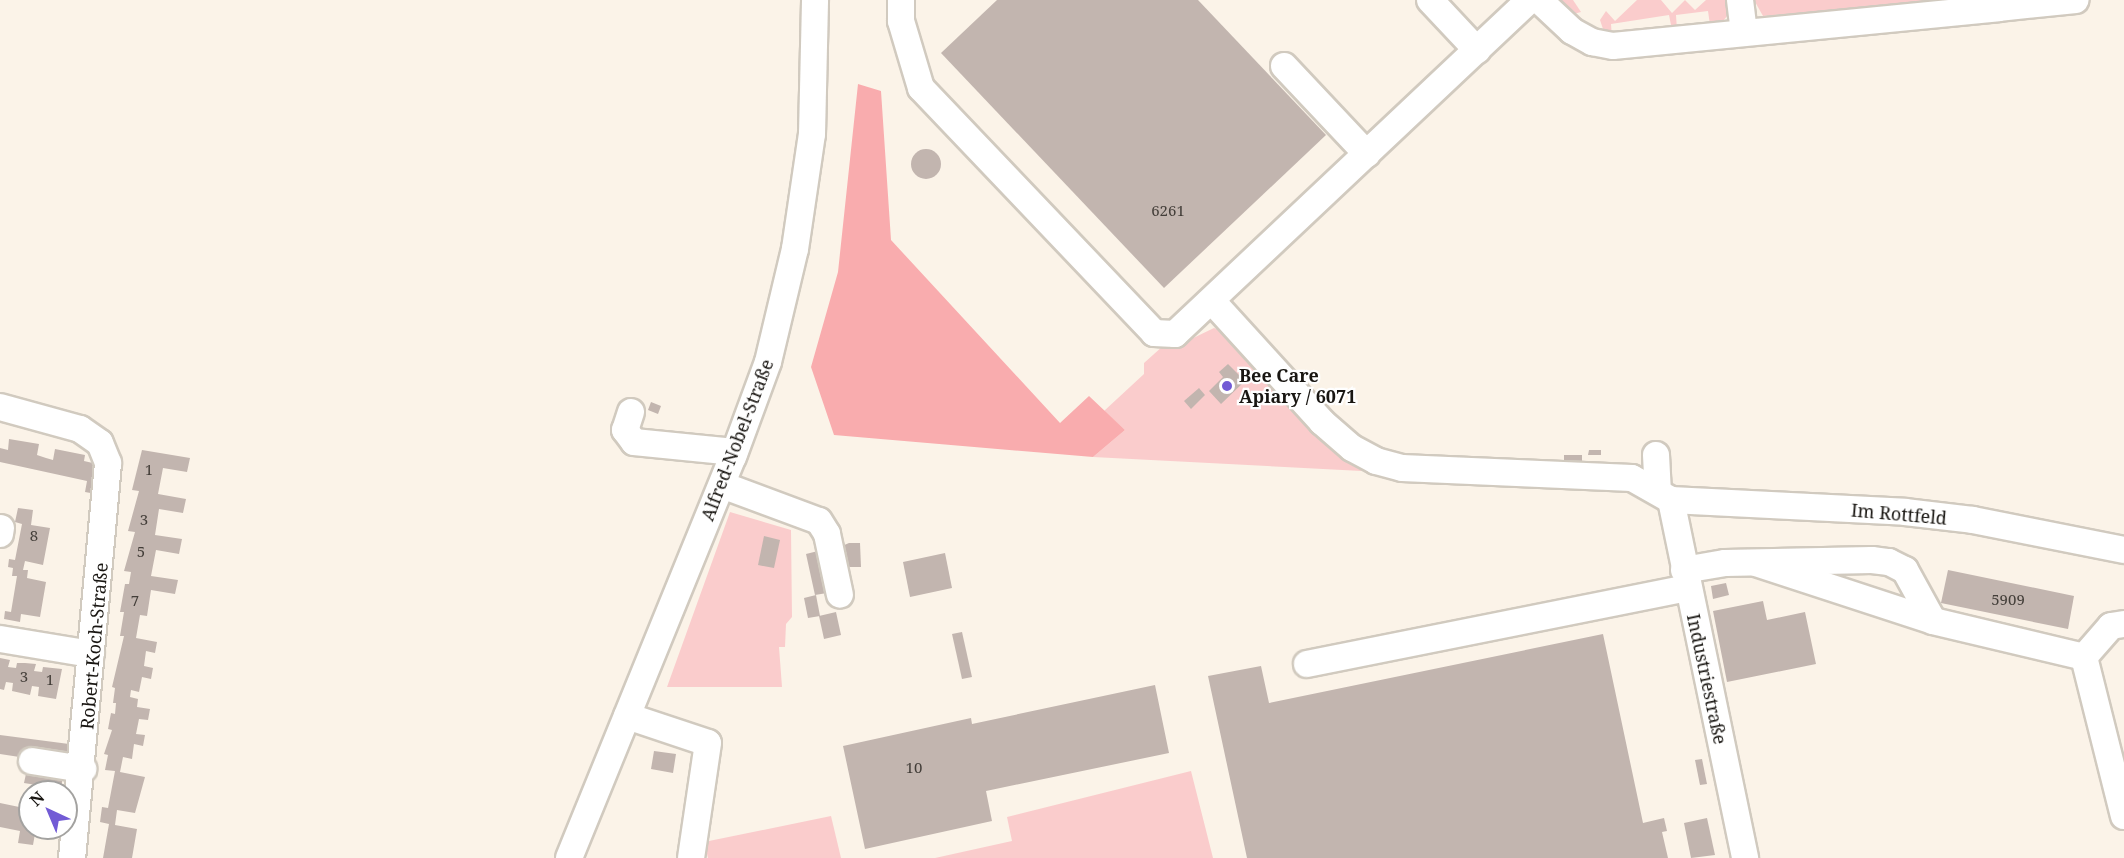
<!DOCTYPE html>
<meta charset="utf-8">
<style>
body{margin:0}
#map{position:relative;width:2124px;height:858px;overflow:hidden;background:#fbf3e8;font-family:"Noto Serif",serif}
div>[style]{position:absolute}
.green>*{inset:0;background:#facccc}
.forest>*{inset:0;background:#f9acae}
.building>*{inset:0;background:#c2b5af}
.round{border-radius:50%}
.roads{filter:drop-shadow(2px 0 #d1cabf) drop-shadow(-2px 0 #d1cabf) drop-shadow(0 2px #d1cabf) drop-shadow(0 -2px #d1cabf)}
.minor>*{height:26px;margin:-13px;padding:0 13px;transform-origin:13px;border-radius:13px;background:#fff}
.dots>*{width:16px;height:16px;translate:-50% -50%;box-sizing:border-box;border:3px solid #fff;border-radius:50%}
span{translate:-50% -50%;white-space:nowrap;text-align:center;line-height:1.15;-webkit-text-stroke:4.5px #fff;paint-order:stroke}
.number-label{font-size:15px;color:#433e39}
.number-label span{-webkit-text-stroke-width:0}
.poi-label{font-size:18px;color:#191612;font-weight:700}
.left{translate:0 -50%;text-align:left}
.street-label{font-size:18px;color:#191612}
.north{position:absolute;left:18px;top:780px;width:60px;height:60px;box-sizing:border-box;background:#fff;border:2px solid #a3a2a0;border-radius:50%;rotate:316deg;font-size:16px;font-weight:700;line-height:24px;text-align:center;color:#191612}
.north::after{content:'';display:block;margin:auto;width:21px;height:27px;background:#725bd5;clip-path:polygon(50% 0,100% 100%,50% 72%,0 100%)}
</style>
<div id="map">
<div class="green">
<div style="clip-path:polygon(1559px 0,1573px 0,1581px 12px,1566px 16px)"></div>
<div style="clip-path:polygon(1637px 0,1661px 0,1672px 13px,1685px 0,1695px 10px,1706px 0,1733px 0,1735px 6px,1720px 25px,1710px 25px,1708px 11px,1676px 15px,1677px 30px,1672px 30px,1669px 15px,1611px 24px,1612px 37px,1605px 35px,1600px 20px,1606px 11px,1615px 21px)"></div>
<div style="clip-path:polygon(1754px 0,1945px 0,1763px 16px)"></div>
<div style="clip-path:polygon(1214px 328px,1224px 332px,1381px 472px,1093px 457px,1125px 430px,1104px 411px,1144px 374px,1144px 363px,1163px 346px,1187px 341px)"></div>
<div style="clip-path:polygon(730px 512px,791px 530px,792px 617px,786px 624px,785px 647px,779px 647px,782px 687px,667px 687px)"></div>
<div style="clip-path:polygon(1191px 771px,1213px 858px,935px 858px,1012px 841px,1007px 817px)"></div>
<div style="clip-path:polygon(831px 816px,841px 858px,708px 858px,704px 842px)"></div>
</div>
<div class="forest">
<div style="clip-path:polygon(858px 84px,881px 91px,891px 240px,1060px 423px,1089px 396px,1125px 430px,1093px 457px,834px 435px,811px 367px,838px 272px)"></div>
</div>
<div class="building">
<div style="clip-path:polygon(997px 0,1198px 0,1326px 135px,1164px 288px,941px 53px)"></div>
<div class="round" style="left:911px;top:149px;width:30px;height:30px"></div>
<div style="clip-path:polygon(1228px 364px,1245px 381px,1221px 404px,1209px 391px,1223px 377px,1219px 372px)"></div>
<div style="clip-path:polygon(1199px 388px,1205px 395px,1191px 409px,1184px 401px)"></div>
<div style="clip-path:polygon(651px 402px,661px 406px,658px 414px,648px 410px)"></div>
<div style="clip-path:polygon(9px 439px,39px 444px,37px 455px,46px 458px,53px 460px,55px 449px,85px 455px,84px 461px,97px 464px,96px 494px,85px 492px,87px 481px,0 462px,0 448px,8px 450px)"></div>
<div style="clip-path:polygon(142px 450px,190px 458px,187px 472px,163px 468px,158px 494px,186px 499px,183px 513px,159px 509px,155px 535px,182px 539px,179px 554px,156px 550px,151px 576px,178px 580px,175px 594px,151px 590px,147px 616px,140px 615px,136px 638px,157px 642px,155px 653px,146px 651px,144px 666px,153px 668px,151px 679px,142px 677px,139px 692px,131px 690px,130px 697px,138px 699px,137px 707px,150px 709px,148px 720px,139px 719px,136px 734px,145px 735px,143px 746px,134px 744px,132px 759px,123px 757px,120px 772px,145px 777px,135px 813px,117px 810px,115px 825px,137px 829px,132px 858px,103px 858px,109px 824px,100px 822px,102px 807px,108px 808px,115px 771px,105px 770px,108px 755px,104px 754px,112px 730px,108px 729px,111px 713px,115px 714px,116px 703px,113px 703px,115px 688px,112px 687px,124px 636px,120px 636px,124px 612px,120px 612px,125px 584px,129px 584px,131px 572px,124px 571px,135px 532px,128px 531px,139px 491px,132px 490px)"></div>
<div style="clip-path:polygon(1589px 450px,1601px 450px,1601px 455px,1588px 455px)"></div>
<div style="clip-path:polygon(1564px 455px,1582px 455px,1582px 464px,1564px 464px)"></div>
<div style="clip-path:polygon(18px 508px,33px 510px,31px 525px,50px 528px,43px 565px,25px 561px,23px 570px,28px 570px,27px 578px,46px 582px,40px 617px,21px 614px,20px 622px,4px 619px,5px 611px,11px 612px,17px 576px,12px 576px,13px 568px,8px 567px,9px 559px,15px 560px,22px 524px,15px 522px)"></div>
<div style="clip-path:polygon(764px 536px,780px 540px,774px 568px,758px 565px)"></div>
<div style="clip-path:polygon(849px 543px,860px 543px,861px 567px,842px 567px,842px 546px)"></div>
<div style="clip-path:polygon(818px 551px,827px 593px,815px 595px,806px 554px)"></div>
<div style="clip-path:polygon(945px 553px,952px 588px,910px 597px,903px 562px)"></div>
<div style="clip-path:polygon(1948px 570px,2074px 596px,2068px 629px,1941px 603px)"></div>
<div style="clip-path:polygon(1726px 583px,1729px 595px,1713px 599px,1711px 586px)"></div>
<div style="clip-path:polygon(816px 595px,820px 616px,808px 618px,804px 598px)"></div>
<div style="clip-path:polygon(1763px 601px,1767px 620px,1805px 612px,1816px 664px,1727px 682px,1713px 611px)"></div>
<div style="clip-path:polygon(836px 612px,841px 635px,824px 639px,819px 616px)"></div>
<div style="clip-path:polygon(962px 632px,972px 677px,962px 679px,952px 634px)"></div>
<div style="clip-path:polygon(1603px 634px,1643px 823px,1664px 818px,1667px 831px,1662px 832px,1668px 858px,1247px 858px,1208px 676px,1261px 666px,1269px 703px)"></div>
<div style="clip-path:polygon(0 658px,10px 660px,8px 667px,16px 668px,17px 663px,25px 663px,36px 664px,34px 671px,42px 672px,43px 667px,62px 669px,56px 699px,38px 696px,39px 687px,32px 686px,30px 695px,12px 691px,13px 683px,6px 682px,4px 690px,0 689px)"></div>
<div style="clip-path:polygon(1155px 685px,1169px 753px,986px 791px,992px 821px,865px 849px,843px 746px,971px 718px,972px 724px)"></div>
<div style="clip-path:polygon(0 735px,69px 744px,66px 758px,26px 758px,0 754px)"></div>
<div style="clip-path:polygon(654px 751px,676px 754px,673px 773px,651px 769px)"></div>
<div style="clip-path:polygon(1702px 759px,1707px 784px,1700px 785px,1695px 760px)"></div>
<div style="clip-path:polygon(27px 769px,63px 775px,61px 789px,24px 783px)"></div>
<div style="clip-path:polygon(25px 802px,30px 803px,30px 828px,36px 828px,33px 845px,18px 843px,20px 831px,0 827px,0 803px,24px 808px)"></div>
<div style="clip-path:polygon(1707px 818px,1715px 855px,1691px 858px,1684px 823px)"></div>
<div style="clip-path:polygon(43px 828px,60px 828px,59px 832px)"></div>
</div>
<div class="roads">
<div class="minor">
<div style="left:901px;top:0;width:21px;rotate:90deg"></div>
<div style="left:901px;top:21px;width:70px;rotate:73.4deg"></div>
<div style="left:921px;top:88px;width:338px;rotate:46.4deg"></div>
<div style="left:1154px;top:333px;width:21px;rotate:3deg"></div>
<div style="left:1175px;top:334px;width:487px;rotate:-43.3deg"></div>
<div style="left:1430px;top:0;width:69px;rotate:46.8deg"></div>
<div style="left:1539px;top:0;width:45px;rotate:43.2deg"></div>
<div style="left:1572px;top:31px;width:23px;rotate:29deg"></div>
<div style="left:1592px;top:42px;width:21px;rotate:11deg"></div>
<div style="left:1613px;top:46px;width:387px;rotate:-5.6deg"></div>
<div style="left:1998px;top:8px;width:8px;rotate:-97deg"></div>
<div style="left:1740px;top:0;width:33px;rotate:83deg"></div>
<div style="left:1998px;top:8px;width:78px;rotate:-5.9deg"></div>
<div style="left:1284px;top:66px;width:121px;rotate:46.7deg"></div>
<div style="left:1212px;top:301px;width:164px;rotate:47.7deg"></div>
<div style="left:1322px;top:422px;width:40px;rotate:41deg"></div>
<div style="left:1352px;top:448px;width:27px;rotate:28deg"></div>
<div style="left:1376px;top:461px;width:27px;rotate:15deg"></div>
<div style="left:1402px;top:468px;width:230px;rotate:2.5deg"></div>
<div style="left:1632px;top:478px;width:45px;rotate:29.4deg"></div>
<div style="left:0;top:407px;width:83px;rotate:15.4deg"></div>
<div style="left:80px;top:429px;width:24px;rotate:35deg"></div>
<div style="left:100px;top:443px;width:22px;rotate:68deg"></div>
<div style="left:108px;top:463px;width:397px;rotate:95.2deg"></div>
<div style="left:631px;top:412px;width:19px;rotate:108deg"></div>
<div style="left:625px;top:430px;width:15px;rotate:53deg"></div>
<div style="left:634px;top:442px;width:101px;rotate:5.7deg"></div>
<div style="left:1656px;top:455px;width:35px;rotate:87deg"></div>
<div style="left:722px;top:485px;width:103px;rotate:20.4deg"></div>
<div style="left:819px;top:521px;width:15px;rotate:58deg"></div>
<div style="left:827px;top:534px;width:62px;rotate:78deg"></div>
<div style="left:1671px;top:500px;width:234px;rotate:2.9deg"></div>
<div style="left:1905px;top:512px;width:68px;rotate:6.7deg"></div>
<div style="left:1973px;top:520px;width:154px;rotate:11.2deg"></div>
<div style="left:1671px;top:500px;width:366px;rotate:78.3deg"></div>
<div style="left:0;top:534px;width:6px;rotate:-81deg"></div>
<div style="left:1684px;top:570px;width:42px;rotate:-9.7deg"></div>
<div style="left:1725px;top:563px;width:147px;rotate:-1.2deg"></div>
<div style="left:1872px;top:560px;width:17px;rotate:7deg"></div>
<div style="left:1889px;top:562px;width:18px;rotate:27deg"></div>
<div style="left:1905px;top:570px;width:58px;rotate:61.2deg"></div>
<div style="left:1933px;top:621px;width:186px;rotate:-161.9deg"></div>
<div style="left:1933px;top:621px;width:155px;rotate:13.4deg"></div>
<div style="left:2084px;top:657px;width:164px;rotate:75.9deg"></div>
<div style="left:0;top:639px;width:92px;rotate:9.4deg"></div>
<div style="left:2084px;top:657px;width:41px;rotate:-48.9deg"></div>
<div style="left:2111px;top:626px;width:13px;rotate:-9deg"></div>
<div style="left:1307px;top:664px;width:389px;rotate:-11.3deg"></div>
<div style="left:627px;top:716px;width:85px;rotate:18.4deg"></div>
<div style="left:708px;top:743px;width:116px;rotate:98.4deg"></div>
<div style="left:32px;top:761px;width:52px;rotate:8.9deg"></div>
<div style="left:569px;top:858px;width:433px;rotate:-67.8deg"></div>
<div style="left:733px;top:457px;width:101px;rotate:-69.8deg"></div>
<div style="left:768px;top:362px;width:116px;rotate:-76.6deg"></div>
<div style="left:795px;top:249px;width:116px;rotate:-81.6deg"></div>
<div style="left:812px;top:134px;width:134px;rotate:-88.7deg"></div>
</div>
</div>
<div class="dots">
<div style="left:1227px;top:386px;background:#725bd5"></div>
</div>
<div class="number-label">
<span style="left:1168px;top:211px">6261</span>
<span style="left:149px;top:470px">1</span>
<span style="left:144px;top:520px">3</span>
<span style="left:34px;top:536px">8</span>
<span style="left:141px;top:552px">5</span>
<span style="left:2008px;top:600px">5909</span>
<span style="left:135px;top:601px">7</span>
<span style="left:24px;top:677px">3</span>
<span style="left:50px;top:680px">1</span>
<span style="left:914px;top:768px">10</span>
</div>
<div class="poi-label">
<span class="left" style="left:1239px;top:386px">Bee Care<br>Apiary / 6071</span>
</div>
<div class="street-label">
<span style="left:737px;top:440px;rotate:-69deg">Alfred-Nobel-Straße</span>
<span style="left:1899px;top:514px;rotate:5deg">Im Rottfeld</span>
<span style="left:94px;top:646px;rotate:-85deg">Robert-Koch-Straße</span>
<span style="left:1707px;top:679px;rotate:78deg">Industriestraße</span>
</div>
<div class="north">N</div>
</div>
